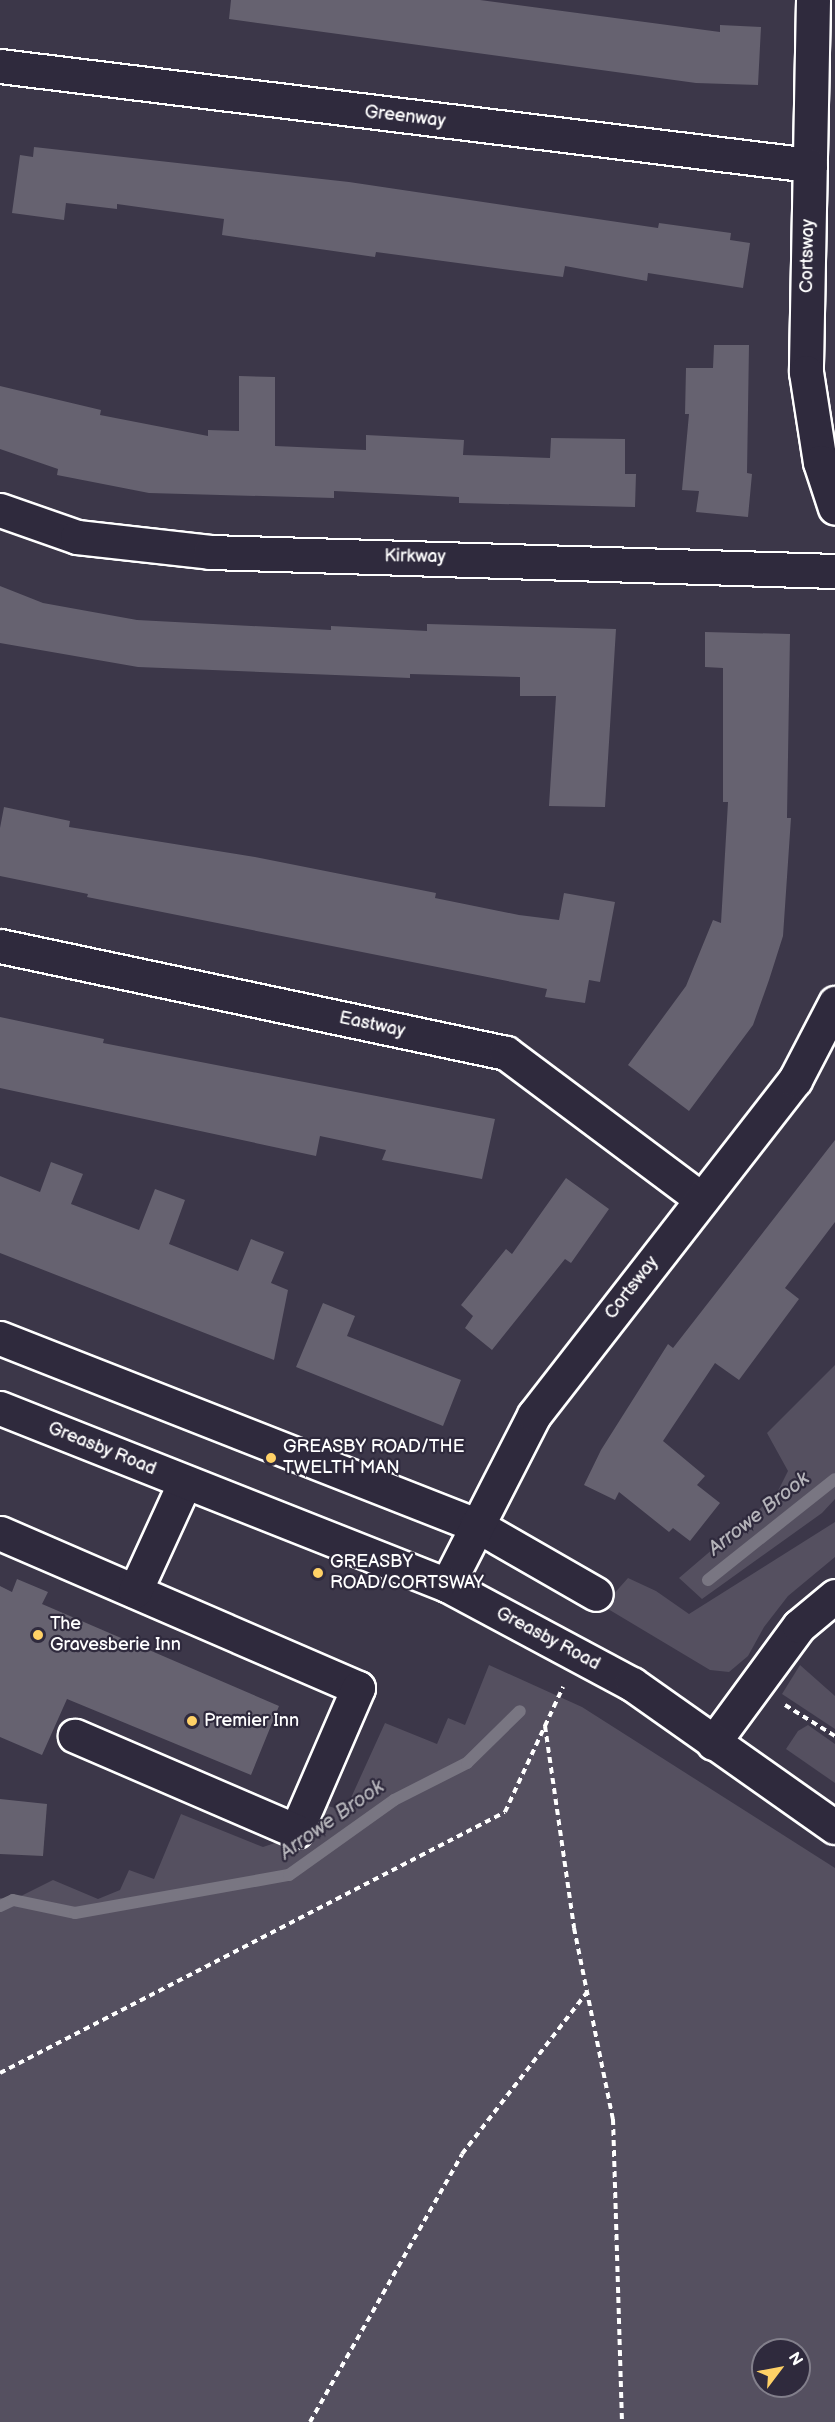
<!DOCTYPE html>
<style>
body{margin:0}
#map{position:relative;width:835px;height:2422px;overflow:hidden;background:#3c3749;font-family:"Balsamiq Sans",sans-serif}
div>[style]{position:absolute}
.green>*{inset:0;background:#555060}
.stream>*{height:12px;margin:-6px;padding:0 6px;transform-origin:6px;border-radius:6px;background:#797682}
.building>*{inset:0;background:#666270}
.path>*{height:4px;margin-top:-2px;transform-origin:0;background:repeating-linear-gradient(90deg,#fff 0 6px,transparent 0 10.5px)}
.roads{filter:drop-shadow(2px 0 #fff) drop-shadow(-2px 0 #fff) drop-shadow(0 2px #fff) drop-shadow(0 -2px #fff)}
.minor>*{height:33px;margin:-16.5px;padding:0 16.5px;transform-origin:16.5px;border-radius:16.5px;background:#2f2a3d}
.major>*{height:33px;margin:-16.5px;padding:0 16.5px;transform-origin:16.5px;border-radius:16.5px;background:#2f2a3d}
.dots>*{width:16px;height:16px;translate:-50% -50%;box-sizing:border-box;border:3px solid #2f2a3d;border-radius:50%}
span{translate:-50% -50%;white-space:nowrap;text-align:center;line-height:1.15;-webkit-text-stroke:4.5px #2f2a3d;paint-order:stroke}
.street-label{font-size:18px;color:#fff}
.poi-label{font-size:18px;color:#fff}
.left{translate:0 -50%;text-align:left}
.water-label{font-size:20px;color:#b5b4ba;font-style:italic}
.north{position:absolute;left:751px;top:2338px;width:60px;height:60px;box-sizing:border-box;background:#2f2a3d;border:2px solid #827f8b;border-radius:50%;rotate:58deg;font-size:16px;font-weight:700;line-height:24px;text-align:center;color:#fff}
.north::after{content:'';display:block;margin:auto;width:21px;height:27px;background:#ffd166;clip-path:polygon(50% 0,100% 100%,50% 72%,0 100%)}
</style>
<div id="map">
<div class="green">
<div style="clip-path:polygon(835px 1365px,835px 1499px,822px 1513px,702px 1599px,679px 1578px,776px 1495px,788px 1471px,767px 1433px)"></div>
<div style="clip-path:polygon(835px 1522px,835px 1557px,788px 1596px,764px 1627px,748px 1656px,729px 1672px,710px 1670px,603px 1606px,628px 1578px,656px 1591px,689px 1614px)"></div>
<div style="clip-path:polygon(evenodd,489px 1665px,582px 1707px,835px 1868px,835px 2422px,0 2422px,0 1898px,13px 1900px,53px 1880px,98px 1899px,120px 1890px,129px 1870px,154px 1879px,181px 1814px,263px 1847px,308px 1832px,321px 1804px,345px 1811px,385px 1723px,437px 1744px,448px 1718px,465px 1725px,489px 1665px,763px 2350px,799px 2350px,799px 2386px,763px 2386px,763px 2350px)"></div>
<div style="clip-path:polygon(800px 1665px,835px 1696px,835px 1729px,782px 1694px)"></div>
<div style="clip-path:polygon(808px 1725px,835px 1744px,835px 1783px,786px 1749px,798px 1731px)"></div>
</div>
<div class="stream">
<div style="left:708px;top:1580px;width:162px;rotate:-38.5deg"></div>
<div style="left:0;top:1906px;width:14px;rotate:-25deg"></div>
<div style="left:13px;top:1900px;width:63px;rotate:11.8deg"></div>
<div style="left:75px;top:1913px;width:217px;rotate:-10.1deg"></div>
<div style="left:289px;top:1875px;width:129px;rotate:-35.5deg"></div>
<div style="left:394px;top:1800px;width:82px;rotate:-26.9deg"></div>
<div style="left:467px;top:1763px;width:74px;rotate:-44.5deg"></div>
</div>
<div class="building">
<div style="clip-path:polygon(231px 0,480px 0,720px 32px,720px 25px,761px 27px,758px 85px,696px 83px,229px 19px)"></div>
<div style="clip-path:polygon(34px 147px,349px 182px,658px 228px,659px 223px,731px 233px,730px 240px,750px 243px,743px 288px,648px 273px,647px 281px,565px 266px,563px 277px,376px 252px,375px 257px,222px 235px,224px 219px,117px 204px,117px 209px,66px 203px,64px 220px,12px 213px,20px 155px,33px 157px)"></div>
<div style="clip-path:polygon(714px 345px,749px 345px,747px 473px,752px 474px,748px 517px,696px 512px,699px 491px,682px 490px,689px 414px,685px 414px,686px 368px,713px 368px)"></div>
<div style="clip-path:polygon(239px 376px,275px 377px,275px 446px,366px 450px,366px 435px,464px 440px,463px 455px,550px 458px,551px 438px,625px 439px,625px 474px,636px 474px,635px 507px,459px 503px,459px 497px,334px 491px,334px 498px,149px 493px,57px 475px,58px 469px,0 449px,0 386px,101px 410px,100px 415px,208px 436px,208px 430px,239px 431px)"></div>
<div style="clip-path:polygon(0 586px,43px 603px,137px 620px,331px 630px,331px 626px,427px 631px,427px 624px,616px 629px,605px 807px,549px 806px,556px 696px,520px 696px,520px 677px,410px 674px,410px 678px,138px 667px,0 643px)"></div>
<div style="clip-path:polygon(705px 632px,790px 634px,787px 818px,791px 818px,783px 936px,769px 980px,753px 1025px,689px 1111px,628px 1065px,686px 986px,713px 920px,721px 923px,728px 802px,723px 802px,723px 668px,705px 667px)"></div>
<div style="clip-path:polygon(4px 807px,70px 821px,69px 827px,255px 857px,436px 893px,435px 898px,519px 915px,559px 920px,564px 893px,615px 902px,600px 982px,589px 980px,585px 1003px,545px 997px,547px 989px,87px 897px,88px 894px,0 876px,0 828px)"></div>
<div style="clip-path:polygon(0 1017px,104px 1039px,103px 1043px,495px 1119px,482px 1179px,382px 1160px,386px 1150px,320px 1136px,316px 1156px,0 1088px)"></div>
<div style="clip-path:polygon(835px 1140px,835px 1222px,785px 1288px,799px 1299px,739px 1380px,715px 1363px,663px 1441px,705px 1476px,697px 1485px,720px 1503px,690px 1541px,673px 1528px,669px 1532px,619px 1492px,615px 1500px,584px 1485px,601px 1450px,668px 1344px,673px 1348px)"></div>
<div style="clip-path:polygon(51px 1162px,83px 1174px,71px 1204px,139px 1230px,155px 1189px,185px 1200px,169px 1244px,238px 1271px,251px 1239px,284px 1252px,271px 1283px,288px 1290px,274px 1360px,0 1253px,0 1176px,40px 1192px)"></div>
<div style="clip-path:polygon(566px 1178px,609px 1209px,571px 1263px,565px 1259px,492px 1350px,465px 1328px,473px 1316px,461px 1305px,506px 1249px,512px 1254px)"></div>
<div style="clip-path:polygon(323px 1303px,355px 1316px,347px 1336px,461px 1380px,443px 1426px,296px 1367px)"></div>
<div style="clip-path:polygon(17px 1579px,48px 1592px,42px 1604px,279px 1706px,251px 1775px,67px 1699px,42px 1755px,0 1737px,0 1586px,12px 1592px)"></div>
<div style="clip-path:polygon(0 1799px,47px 1804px,43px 1856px,0 1854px)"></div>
</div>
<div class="path">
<div style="left:785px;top:1705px;width:59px;rotate:31.8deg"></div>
<div style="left:545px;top:1726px;width:204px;rotate:81.8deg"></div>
<div style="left:574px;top:1928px;width:195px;rotate:78.5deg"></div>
<div style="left:613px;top:2119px;width:303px;rotate:88.3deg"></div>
<div style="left:0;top:2073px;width:568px;rotate:-27.33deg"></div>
<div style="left:505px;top:1812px;width:138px;rotate:-65.1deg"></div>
<div style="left:310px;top:2422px;width:308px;rotate:-60.4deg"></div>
<div style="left:462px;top:2154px;width:206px;rotate:-52.3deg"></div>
</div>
<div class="roads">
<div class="minor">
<div style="left:813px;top:0;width:372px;rotate:91.1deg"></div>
<div style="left:806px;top:372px;width:91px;rotate:81.2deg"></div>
<div style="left:820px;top:462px;width:48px;rotate:71.9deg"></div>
<div style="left:0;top:66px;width:816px;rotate:6.97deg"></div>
<div style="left:0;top:510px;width:82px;rotate:19.3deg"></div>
<div style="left:77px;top:537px;width:134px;rotate:6.4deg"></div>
<div style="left:210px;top:552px;width:625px;rotate:1.74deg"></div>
<div style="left:0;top:946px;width:517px;rotate:11.94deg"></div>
<div style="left:506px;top:1053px;width:244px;rotate:36.8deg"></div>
<div style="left:0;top:1338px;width:511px;rotate:21.45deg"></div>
<div style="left:476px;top:1525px;width:138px;rotate:29.9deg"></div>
<div style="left:0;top:1533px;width:390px;rotate:23.4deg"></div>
<div style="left:358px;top:1688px;width:156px;rotate:113.4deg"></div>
<div style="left:296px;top:1831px;width:241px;rotate:-156.7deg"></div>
<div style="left:447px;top:1585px;width:191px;rotate:-62.9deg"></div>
<div style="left:534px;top:1415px;width:425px;rotate:-52.1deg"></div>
<div style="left:795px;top:1080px;width:87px;rotate:-62.5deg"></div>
<div style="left:135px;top:1591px;width:120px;rotate:-65.4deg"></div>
<div style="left:713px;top:1743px;width:145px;rotate:-53.7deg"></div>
<div style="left:799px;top:1626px;width:47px;rotate:-39.8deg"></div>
</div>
<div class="major">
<div style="left:0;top:1408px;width:481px;rotate:21.6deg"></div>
<div style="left:447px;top:1585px;width:210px;rotate:28.2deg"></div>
<div style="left:632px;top:1684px;width:248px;rotate:35.2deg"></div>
</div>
</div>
<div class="dots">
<div style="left:271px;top:1458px;background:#ffd166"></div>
<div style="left:318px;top:1573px;background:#ffd166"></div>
<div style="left:38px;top:1635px;background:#ffd166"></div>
<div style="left:192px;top:1721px;background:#ffd166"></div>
</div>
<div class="street-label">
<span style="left:405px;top:117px;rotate:7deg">Greenway</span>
<span style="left:808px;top:256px;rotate:-89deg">Cortsway</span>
<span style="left:415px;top:557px;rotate:1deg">Kirkway</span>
<span style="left:372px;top:1025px;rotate:12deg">Eastway</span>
<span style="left:632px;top:1288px;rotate:-52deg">Cortsway</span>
<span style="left:102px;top:1449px;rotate:22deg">Greasby Road</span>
<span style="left:548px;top:1639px;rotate:28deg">Greasby Road</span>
</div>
<div class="poi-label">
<span class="left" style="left:283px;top:1458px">GREASBY ROAD/THE<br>TWELTH MAN</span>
<span class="left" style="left:330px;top:1573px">GREASBY<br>ROAD/CORTSWAY</span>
<span class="left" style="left:50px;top:1635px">The<br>Gravesberie Inn</span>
<span class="left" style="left:204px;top:1721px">Premier Inn</span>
</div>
<div class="water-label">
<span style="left:759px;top:1514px;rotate:-38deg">Arrowe Brook</span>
<span style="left:332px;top:1820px;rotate:-35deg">Arrowe Brook</span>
</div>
<div class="north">N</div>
</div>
